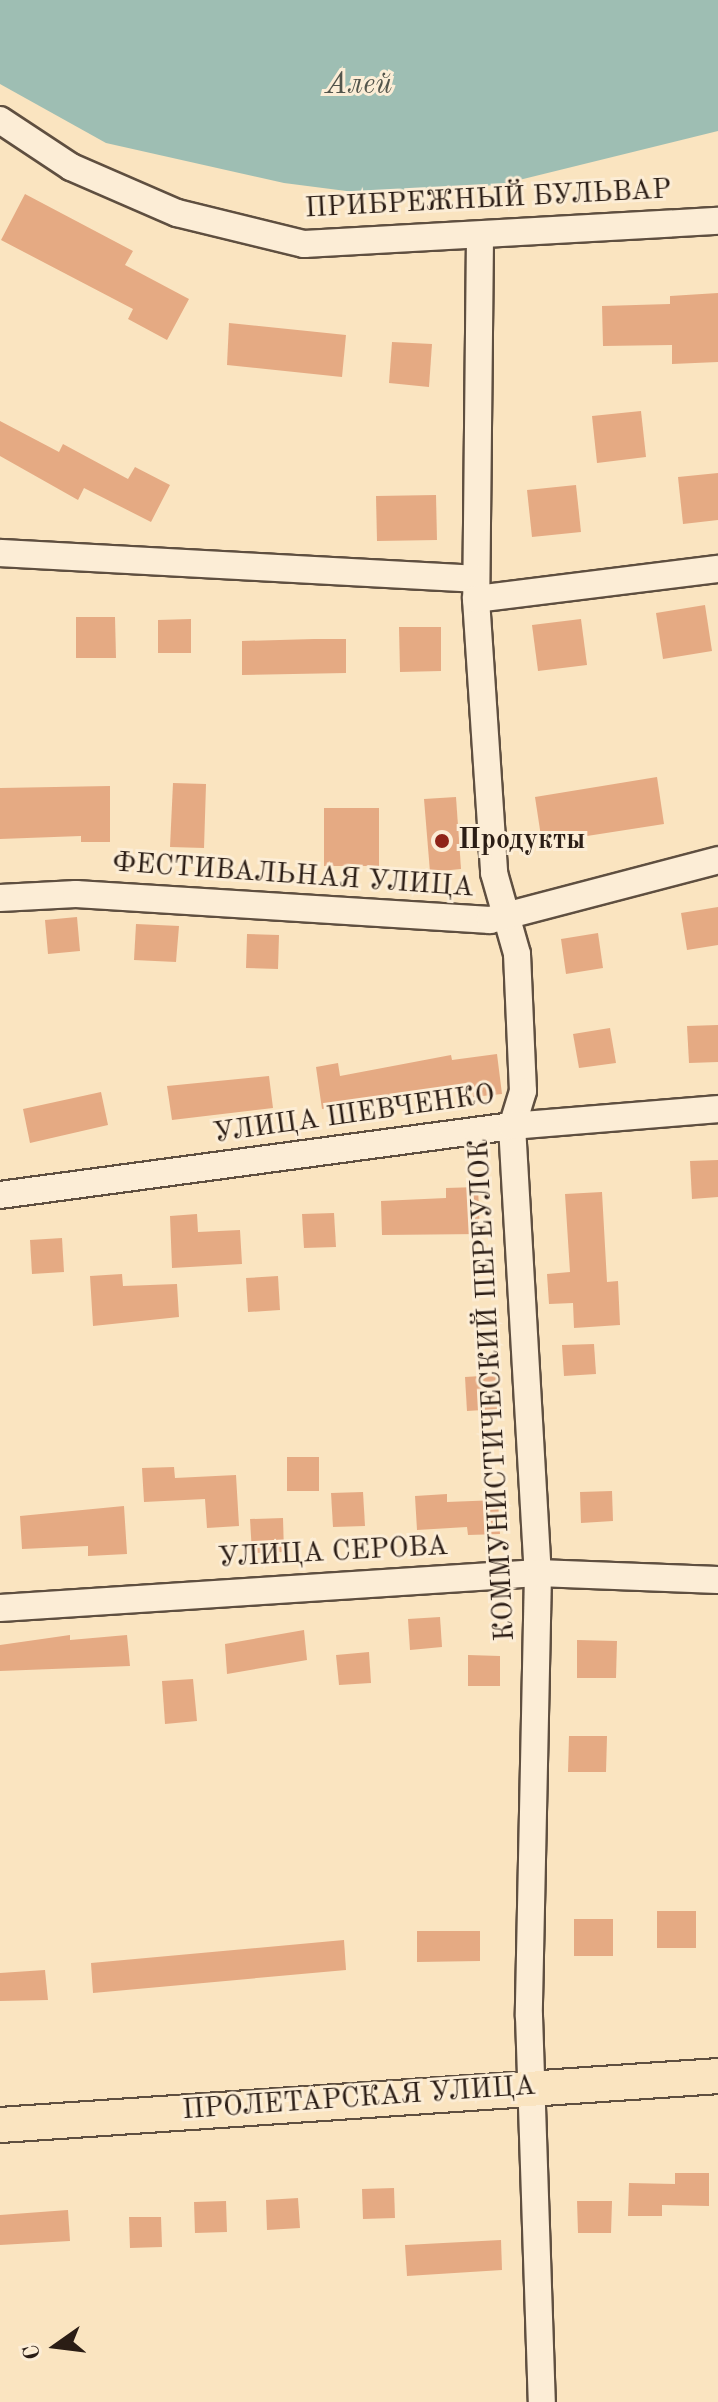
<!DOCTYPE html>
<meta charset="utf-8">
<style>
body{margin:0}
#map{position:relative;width:718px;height:2402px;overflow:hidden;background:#fae4c0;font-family:"Old Standard TT",serif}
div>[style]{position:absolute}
.water>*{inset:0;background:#9ebeb3}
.building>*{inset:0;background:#e5aa83}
.roads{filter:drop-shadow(2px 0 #5f4f40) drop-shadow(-2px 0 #5f4f40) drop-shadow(0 2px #5f4f40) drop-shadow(0 -2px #5f4f40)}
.minor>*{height:26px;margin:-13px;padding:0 13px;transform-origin:13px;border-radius:13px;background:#fcedd6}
.major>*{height:34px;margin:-17px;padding:0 17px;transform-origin:17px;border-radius:17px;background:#fae4c0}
.dots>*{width:22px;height:22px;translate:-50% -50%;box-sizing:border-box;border:4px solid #fcedd6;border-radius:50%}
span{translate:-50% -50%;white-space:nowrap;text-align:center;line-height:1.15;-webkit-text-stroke:6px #fcedd6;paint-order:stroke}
.street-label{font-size:28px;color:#2b1d15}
.poi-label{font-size:28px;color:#2b1d15;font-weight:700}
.left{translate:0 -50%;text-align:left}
.water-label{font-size:30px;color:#53554c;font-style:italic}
.north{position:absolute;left:16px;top:2306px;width:80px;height:80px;-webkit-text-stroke:6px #fcedd6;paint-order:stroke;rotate:256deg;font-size:22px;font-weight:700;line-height:32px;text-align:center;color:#2b1d15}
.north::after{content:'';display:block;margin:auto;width:28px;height:36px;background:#2b1d15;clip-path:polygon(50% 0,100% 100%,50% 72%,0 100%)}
</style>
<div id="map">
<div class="water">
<div style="clip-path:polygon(0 0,718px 0,718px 131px,499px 185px,354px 192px,284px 183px,106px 143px,0 84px)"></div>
</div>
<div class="building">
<div style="clip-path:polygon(25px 194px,133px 251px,125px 265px,189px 299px,167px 340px,128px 319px,133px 309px,1px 240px)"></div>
<div style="clip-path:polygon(718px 293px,718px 362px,672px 364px,672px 345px,603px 346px,602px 306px,670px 304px,670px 296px)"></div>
<div style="clip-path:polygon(229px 323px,346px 335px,342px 377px,227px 365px)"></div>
<div style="clip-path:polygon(392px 342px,432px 344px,429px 387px,389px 383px)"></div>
<div style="clip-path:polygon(641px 411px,646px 457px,597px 463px,592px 416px)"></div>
<div style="clip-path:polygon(0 421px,59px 452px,63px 444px,128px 479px,135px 467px,170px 485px,151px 522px,84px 488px,78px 500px,0 456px)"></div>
<div style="clip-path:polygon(718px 473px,718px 520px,683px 524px,678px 477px)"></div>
<div style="clip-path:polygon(576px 485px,581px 532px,532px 537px,527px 490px)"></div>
<div style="clip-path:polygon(436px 495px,437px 540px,377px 541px,376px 496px)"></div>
<div style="clip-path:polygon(705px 605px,712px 651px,663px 659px,656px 613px)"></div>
<div style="clip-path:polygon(76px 617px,115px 617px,116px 658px,76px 658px)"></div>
<div style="clip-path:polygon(191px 619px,191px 653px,158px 653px,158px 620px)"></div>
<div style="clip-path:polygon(581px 619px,587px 665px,538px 671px,532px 625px)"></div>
<div style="clip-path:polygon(399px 627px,441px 627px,441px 671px,400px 672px)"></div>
<div style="clip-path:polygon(314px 639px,346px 639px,346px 673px,242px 675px,242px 641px)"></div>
<div style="clip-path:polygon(657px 777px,664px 824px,542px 843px,535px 797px)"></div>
<div style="clip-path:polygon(173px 783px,206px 784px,204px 848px,170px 847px)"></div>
<div style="clip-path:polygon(110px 786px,110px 842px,81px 842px,81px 836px,0 839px,0 788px)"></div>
<div style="clip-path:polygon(456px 797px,461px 869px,430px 872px,424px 799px)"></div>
<div style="clip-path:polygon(324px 808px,379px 808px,379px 866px,324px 866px)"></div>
<div style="clip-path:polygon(718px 907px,718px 945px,687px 950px,681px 913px)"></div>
<div style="clip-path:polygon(77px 917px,80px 951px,48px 954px,45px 920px)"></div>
<div style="clip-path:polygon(136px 924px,179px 926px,176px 962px,134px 960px)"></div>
<div style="clip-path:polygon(598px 933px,603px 968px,566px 974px,561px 939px)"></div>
<div style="clip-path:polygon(247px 934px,279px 935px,278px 969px,246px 968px)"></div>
<div style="clip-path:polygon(718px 1025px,718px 1062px,689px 1063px,687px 1026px)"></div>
<div style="clip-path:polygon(610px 1028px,616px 1063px,579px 1068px,573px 1034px)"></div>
<div style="clip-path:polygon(497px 1054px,502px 1094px,473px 1097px,472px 1083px,322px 1109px,316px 1067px,338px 1063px,340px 1076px,451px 1055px,452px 1060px)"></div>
<div style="clip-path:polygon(269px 1076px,273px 1108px,172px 1120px,167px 1086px)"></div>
<div style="clip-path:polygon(101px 1092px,108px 1125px,30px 1143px,23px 1109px)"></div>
<div style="clip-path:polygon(718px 1160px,718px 1197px,692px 1199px,690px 1161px)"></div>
<div style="clip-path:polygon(478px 1187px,480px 1234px,382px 1235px,381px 1201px,446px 1198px,446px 1188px)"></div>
<div style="clip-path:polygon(602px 1192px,607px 1282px,618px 1281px,620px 1325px,574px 1328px,573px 1303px,549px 1304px,547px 1274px,570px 1272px,565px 1194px)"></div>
<div style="clip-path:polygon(334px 1213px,336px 1247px,304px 1248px,302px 1214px)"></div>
<div style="clip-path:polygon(197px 1214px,198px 1232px,240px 1230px,242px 1264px,172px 1268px,170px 1216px)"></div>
<div style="clip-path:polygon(62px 1238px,64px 1272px,32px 1274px,30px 1240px)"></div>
<div style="clip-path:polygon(122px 1274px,123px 1286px,177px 1284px,179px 1317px,93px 1326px,90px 1276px)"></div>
<div style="clip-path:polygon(278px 1276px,280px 1310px,248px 1312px,246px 1278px)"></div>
<div style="clip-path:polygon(594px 1344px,596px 1374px,564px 1376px,562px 1345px)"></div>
<div style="clip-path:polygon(497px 1375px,498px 1409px,467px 1411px,465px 1377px)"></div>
<div style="clip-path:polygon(287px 1457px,319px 1457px,319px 1491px,287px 1491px)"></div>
<div style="clip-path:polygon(174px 1467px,175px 1478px,236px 1475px,239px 1526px,207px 1528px,205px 1499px,144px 1502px,142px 1468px)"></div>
<div style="clip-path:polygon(612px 1491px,613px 1521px,581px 1523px,580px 1492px)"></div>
<div style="clip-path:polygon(363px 1492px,365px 1526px,333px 1527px,331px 1493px)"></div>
<div style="clip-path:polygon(447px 1494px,447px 1502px,498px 1500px,500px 1534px,468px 1535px,467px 1527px,417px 1530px,415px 1496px)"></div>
<div style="clip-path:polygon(124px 1506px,127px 1554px,88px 1556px,88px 1546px,22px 1549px,20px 1516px)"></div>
<div style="clip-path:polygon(283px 1518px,284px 1552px,252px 1553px,250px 1519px)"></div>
<div style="clip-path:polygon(440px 1617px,442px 1647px,410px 1650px,408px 1619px)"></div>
<div style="clip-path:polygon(304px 1630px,307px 1660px,227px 1674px,225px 1644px)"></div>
<div style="clip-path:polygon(70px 1635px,70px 1640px,127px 1635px,130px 1666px,0 1671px,0 1645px)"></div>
<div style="clip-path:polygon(577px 1640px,617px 1641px,616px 1678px,577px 1678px)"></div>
<div style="clip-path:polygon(369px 1652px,371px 1683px,339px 1685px,336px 1655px)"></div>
<div style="clip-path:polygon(468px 1655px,500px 1656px,500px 1686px,468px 1686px)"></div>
<div style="clip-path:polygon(193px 1679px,197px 1721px,165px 1724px,162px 1681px)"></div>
<div style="clip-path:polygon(569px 1736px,607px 1736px,606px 1772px,568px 1772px)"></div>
<div style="clip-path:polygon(657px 1911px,696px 1911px,696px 1948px,657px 1948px)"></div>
<div style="clip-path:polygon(574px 1919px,613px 1919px,613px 1956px,574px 1956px)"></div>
<div style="clip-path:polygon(417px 1931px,480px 1931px,480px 1961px,417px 1962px)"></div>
<div style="clip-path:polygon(344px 1940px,346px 1970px,93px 1993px,91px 1963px)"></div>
<div style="clip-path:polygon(45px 1970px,48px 2000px,0 2001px,0 1973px)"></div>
<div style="clip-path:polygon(675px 2173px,709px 2173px,709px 2206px,662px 2205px,662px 2216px,628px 2216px,629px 2183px,675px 2184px)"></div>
<div style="clip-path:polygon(394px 2188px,395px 2218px,363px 2219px,362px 2189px)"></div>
<div style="clip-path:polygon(298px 2198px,300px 2228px,267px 2230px,266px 2200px)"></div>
<div style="clip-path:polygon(226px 2201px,227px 2232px,195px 2233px,194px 2202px)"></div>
<div style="clip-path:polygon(577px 2201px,612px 2201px,611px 2233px,578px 2233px)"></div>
<div style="clip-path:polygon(68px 2210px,70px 2241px,0 2245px,0 2215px)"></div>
<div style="clip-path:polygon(129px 2217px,161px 2217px,162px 2247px,130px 2248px)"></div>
<div style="clip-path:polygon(501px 2240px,502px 2270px,407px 2276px,405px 2245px)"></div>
</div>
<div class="roads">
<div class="minor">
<div style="left:0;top:120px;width:85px;rotate:33.5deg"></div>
<div style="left:71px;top:167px;width:116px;rotate:23.5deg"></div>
<div style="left:177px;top:213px;width:131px;rotate:13.7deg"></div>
<div style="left:304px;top:244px;width:415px;rotate:-3.2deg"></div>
<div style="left:480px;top:237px;width:362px;rotate:90.6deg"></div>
<div style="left:476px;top:599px;width:275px;rotate:86.2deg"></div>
<div style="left:494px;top:873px;width:84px;rotate:74.1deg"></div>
<div style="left:517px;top:954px;width:137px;rotate:87.5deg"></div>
<div style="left:523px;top:1091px;width:37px;rotate:107deg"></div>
<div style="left:512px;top:1126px;width:448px;rotate:86.7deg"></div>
<div style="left:538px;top:1573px;width:443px;rotate:91.2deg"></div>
<div style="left:529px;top:2016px;width:386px;rotate:88.1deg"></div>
<div style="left:0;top:553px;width:476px;rotate:3.1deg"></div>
<div style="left:476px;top:599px;width:244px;rotate:-7.1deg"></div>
<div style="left:0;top:898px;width:76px;rotate:-3deg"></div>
<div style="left:76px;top:894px;width:415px;rotate:3.6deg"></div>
<div style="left:490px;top:920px;width:236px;rotate:-14.7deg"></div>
<div style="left:0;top:1195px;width:517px;rotate:-7.68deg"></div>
<div style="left:512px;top:1126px;width:207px;rotate:-4.7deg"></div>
<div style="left:0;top:1608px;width:539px;rotate:-3.72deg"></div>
<div style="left:538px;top:1573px;width:180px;rotate:2.2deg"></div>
</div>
<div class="major">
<div style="left:0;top:2125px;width:720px;rotate:-3.9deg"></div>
</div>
</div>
<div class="dots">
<div style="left:442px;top:841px;background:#8f2418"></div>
</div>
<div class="street-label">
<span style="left:488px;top:200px;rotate:-3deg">ПРИБРЕЖНЫЙ БУЛЬВАР</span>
<span style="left:293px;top:876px;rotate:4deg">ФЕСТИВАЛЬНАЯ УЛИЦА</span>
<span style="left:354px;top:1115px;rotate:-8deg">УЛИЦА ШЕВЧЕНКО</span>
<span style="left:493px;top:1390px;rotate:-93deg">КОММУНИСТИЧЕСКИЙ ПЕРЕУЛОК</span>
<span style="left:333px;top:1553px;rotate:-3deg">УЛИЦА СЕРОВА</span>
<span style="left:359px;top:2099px;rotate:-4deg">ПРОЛЕТАРСКАЯ УЛИЦА</span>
</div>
<div class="poi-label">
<span class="left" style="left:458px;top:841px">Продукты</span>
</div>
<div class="water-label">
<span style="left:359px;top:85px">Алей</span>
</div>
<div class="north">С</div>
</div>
